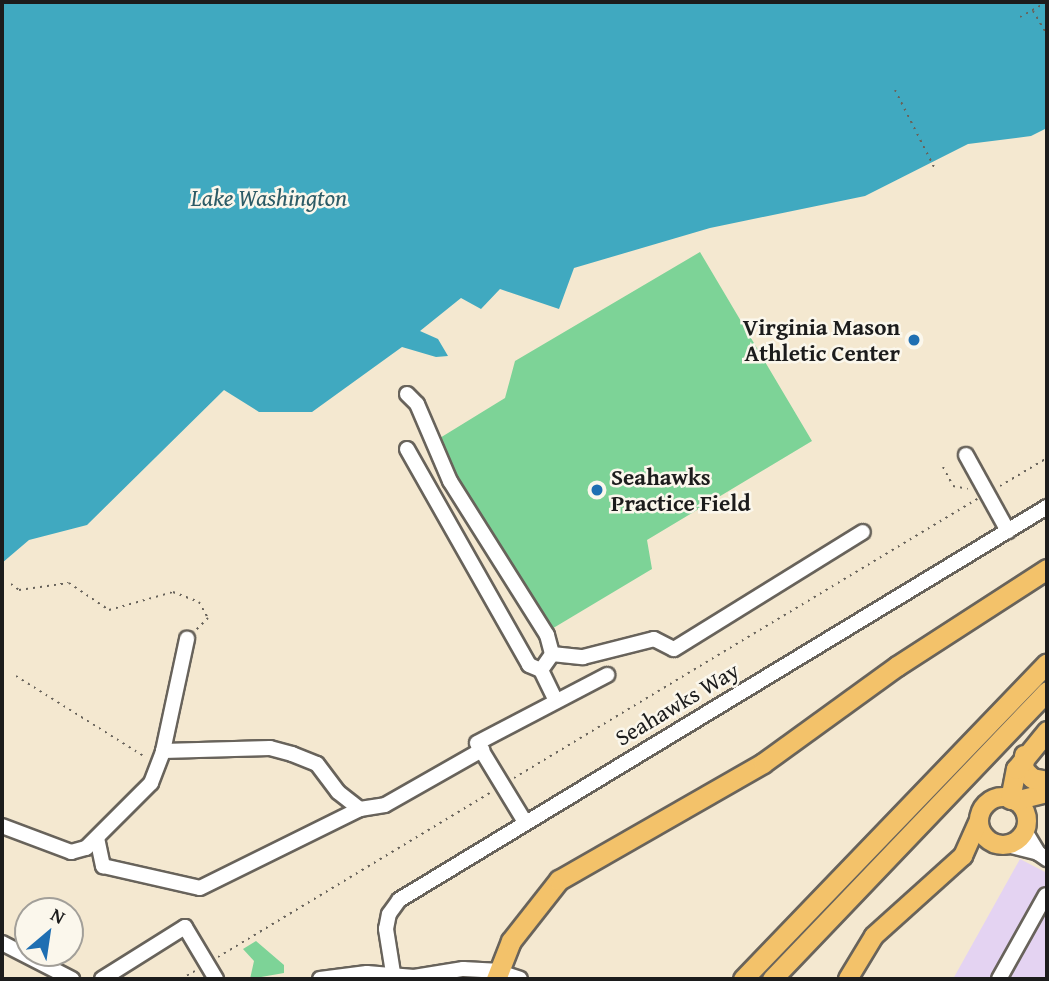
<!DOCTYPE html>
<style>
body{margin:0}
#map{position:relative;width:1049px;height:981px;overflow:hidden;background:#f4e8d0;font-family:"Gentium Book Plus",serif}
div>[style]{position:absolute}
.built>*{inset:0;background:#e4d3f2}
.green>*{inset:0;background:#7dd397}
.water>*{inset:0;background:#40a9c0}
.path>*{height:2px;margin-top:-1px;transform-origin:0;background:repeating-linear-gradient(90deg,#68635b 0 2px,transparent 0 7px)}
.roads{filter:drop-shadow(2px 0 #68635b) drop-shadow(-2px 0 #68635b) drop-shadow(0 2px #68635b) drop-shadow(0 -2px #68635b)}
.minor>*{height:14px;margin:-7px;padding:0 7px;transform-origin:7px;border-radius:7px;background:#fff}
.major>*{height:18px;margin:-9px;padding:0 9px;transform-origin:9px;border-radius:9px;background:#f3c26a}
.major>.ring{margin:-9px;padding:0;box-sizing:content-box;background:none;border:18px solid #f3c26a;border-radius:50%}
.highway>*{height:19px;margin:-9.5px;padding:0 9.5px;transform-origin:9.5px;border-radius:9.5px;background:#f3c26a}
.dots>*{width:19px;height:19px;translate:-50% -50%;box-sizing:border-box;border:4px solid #fbf7ec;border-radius:50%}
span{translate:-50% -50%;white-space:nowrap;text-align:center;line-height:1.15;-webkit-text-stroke:5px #fbf7ec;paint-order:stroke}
.poi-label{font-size:23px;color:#1c1c1c;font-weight:700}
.right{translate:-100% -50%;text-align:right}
.left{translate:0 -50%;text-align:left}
.street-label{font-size:23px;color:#1c1c1c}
.water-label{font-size:24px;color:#2c5b66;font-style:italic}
.frame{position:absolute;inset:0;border:4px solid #1c1c1c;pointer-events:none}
.north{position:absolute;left:14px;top:897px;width:70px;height:70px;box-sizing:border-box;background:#fbf7ec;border:2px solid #a29f99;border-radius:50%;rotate:29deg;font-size:19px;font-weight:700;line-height:28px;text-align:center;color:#1c1c1c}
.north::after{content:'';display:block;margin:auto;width:24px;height:32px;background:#1f6fb2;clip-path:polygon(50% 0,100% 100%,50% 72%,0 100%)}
</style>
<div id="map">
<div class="built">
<div style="clip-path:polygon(1020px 859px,1047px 873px,1047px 979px,953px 979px)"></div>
</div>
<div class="green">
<div style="clip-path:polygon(700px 252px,812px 441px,647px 540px,652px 569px,550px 630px,435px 441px,505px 398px,515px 361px)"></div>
<div style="clip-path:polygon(256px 941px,284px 965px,284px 973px,250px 979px,254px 961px,243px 949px)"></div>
</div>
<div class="water">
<div style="clip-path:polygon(2px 2px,1047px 2px,1047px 128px,1031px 136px,968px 144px,865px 196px,710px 228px,574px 268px,559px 309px,500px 289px,481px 309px,461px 298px,420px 331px,438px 339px,448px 356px,436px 357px,402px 347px,312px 412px,259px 412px,224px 390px,87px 525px,29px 540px,2px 563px)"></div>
</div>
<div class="path">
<div style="left:1033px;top:11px;width:27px;rotate:59deg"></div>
<div style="left:1020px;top:17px;width:29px;rotate:-29deg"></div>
<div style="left:895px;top:90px;width:86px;rotate:63.1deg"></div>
<div style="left:943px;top:467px;width:21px;rotate:62deg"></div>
<div style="left:953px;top:486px;width:15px;rotate:11deg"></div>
<div style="left:1000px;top:486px;width:55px;rotate:-30.8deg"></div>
<div style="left:11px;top:584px;width:10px;rotate:37deg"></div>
<div style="left:19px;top:590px;width:50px;rotate:-8deg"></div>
<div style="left:69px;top:583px;width:48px;rotate:34deg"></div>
<div style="left:109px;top:610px;width:66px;rotate:-15.7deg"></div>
<div style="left:173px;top:592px;width:28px;rotate:21deg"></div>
<div style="left:199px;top:602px;width:18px;rotate:61deg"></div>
<div style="left:208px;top:618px;width:16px;rotate:135deg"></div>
<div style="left:16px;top:676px;width:152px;rotate:32.1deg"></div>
<div style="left:514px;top:778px;width:541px;rotate:-31.07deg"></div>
<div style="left:218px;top:957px;width:320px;rotate:-31.1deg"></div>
<div style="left:181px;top:979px;width:16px;rotate:-30deg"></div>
</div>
<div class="roads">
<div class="minor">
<div style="left:407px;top:394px;width:14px;rotate:45deg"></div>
<div style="left:417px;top:404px;width:84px;rotate:66.8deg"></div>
<div style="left:450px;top:481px;width:182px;rotate:57.8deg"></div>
<div style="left:547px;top:635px;width:20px;rotate:75deg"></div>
<div style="left:407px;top:449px;width:248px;rotate:60.5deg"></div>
<div style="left:529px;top:665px;width:13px;rotate:23deg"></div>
<div style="left:966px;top:455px;width:87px;rotate:61.1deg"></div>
<div style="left:556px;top:701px;width:34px;rotate:-116deg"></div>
<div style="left:541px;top:670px;width:19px;rotate:-55deg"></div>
<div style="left:552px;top:654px;width:31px;rotate:6deg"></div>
<div style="left:583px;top:657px;width:73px;rotate:-14.2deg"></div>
<div style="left:654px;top:639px;width:22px;rotate:27deg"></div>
<div style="left:674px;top:649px;width:222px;rotate:-31.8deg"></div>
<div style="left:163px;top:751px;width:107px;rotate:-1.6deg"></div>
<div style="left:270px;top:748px;width:23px;rotate:15deg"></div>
<div style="left:292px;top:754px;width:27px;rotate:22deg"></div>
<div style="left:317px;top:764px;width:35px;rotate:53deg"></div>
<div style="left:338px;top:792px;width:28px;rotate:38deg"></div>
<div style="left:360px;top:809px;width:25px;rotate:-9deg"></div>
<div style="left:385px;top:805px;width:112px;rotate:-29.6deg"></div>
<div style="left:525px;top:822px;width:92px;rotate:-121.3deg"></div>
<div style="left:477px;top:743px;width:147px;rotate:-27.6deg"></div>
<div style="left:2px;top:826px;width:74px;rotate:20.6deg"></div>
<div style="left:71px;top:852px;width:16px;rotate:-15deg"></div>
<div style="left:86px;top:848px;width:92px;rotate:-45deg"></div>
<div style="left:151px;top:783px;width:34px;rotate:-69deg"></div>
<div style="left:163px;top:751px;width:115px;rotate:-77.9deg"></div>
<div style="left:1025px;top:831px;width:26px;rotate:59deg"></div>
<div style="left:1038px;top:853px;width:11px;rotate:34deg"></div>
<div style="left:97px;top:838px;width:29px;rotate:78deg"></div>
<div style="left:103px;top:866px;width:99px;rotate:12.8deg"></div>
<div style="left:200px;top:888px;width:178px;rotate:-26.3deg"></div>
<div style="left:1007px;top:845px;width:32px;rotate:14deg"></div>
<div style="left:2px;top:943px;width:79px;rotate:27.2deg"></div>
<div style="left:102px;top:979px;width:98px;rotate:-32.1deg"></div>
<div style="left:185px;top:927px;width:61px;rotate:59.2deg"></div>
<div style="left:320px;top:979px;width:47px;rotate:-7.3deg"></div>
<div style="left:367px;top:973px;width:47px;rotate:4.9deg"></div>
<div style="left:414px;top:977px;width:50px;rotate:-9.3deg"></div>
<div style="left:463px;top:969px;width:33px;rotate:3deg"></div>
<div style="left:496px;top:971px;width:25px;rotate:18deg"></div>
<div style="left:394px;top:979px;width:51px;rotate:-99.1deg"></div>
<div style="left:386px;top:929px;width:15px;rotate:-79deg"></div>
<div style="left:389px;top:914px;width:17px;rotate:-54deg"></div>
<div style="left:399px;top:900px;width:758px;rotate:-31.24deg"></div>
<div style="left:999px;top:979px;width:96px;rotate:-60.8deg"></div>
</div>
<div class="major">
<div class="ring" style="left:979px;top:797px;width:30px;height:30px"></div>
<div style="left:1015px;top:801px;width:32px;rotate:-14deg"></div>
<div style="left:848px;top:979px;width:50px;rotate:-58.8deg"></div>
<div style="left:874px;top:936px;width:120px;rotate:-42deg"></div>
<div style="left:963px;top:856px;width:39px;rotate:-66deg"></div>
</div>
<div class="highway">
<div style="left:1024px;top:755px;width:14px;rotate:94deg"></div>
<div style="left:1023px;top:769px;width:13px;rotate:45deg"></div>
<div style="left:1032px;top:778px;width:15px;rotate:11deg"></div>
<div style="left:1010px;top:799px;width:31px;rotate:-79deg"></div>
<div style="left:1016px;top:769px;width:49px;rotate:-50.8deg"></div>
<div style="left:496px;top:979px;width:41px;rotate:-68.5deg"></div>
<div style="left:511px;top:941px;width:78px;rotate:-51.8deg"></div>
<div style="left:559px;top:880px;width:235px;rotate:-29.8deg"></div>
<div style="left:763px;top:763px;width:165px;rotate:-35.9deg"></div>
<div style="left:897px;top:666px;width:179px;rotate:-32.9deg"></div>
<div style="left:743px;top:979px;width:438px;rotate:-46.1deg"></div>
<div style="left:772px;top:979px;width:398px;rotate:-46.3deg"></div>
</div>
</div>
<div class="dots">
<div style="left:914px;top:340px;background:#1f6fb2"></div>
<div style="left:597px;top:490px;background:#1f6fb2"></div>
</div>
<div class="poi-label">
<span class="right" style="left:900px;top:340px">Virginia Mason<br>Athletic Center</span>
<span class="left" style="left:611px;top:490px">Seahawks<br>Practice Field</span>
</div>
<div class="street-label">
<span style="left:677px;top:704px;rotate:-31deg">Seahawks Way</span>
</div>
<div class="water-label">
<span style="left:269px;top:198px">Lake Washington</span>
</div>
<div class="frame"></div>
<div class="north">N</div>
</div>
